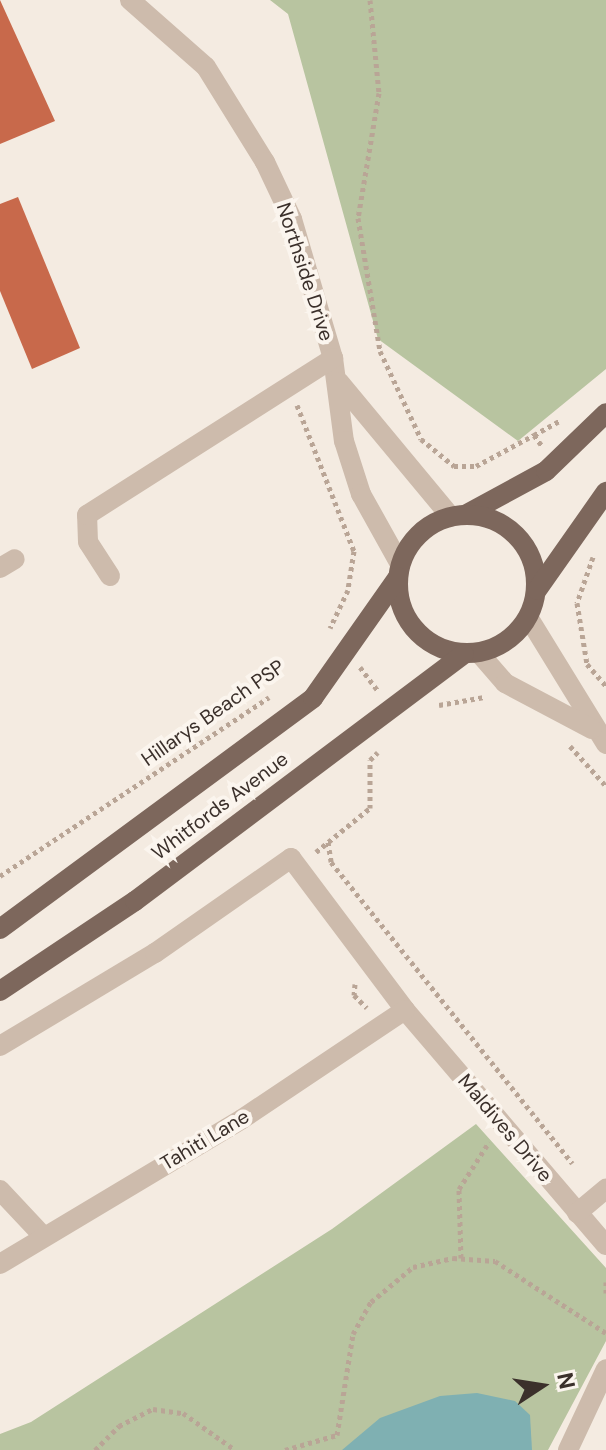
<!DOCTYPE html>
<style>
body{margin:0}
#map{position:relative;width:606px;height:1450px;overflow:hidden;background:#f4ebe1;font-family:"DM Sans",sans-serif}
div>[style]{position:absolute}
.green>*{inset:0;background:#b8c4a0}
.water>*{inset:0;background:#7fb0b2}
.building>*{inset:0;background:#c8694b}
.path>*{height:5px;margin-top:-2.5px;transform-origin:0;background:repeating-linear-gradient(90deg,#b9a596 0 4px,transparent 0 8px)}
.minor>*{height:20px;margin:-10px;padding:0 10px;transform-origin:10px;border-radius:10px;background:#cdbbac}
.major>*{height:20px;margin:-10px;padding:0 10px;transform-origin:10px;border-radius:10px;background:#7d675c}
.major>.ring{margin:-10px;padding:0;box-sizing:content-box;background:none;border:20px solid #7d675c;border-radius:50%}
span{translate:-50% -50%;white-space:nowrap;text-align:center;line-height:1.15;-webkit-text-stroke:8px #fbf5ee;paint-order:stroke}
.street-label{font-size:20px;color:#3b302b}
.north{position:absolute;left:502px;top:1346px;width:80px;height:80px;-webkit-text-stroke:6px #fbf5ee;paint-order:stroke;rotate:78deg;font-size:22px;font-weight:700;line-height:32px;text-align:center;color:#3b302b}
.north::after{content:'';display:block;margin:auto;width:28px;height:36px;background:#3b302b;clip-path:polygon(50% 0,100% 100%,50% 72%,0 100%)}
</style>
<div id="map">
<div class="green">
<div style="clip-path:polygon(270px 0,606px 0,606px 369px,518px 441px,378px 339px,288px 14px)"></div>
<div style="clip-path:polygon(476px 1124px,606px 1268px,606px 1341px,548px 1450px,0 1450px,0 1434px,31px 1422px,332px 1229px)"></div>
</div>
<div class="water">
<div style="clip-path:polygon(477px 1393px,515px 1401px,530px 1415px,532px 1450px,342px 1450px,380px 1418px,440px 1396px)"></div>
</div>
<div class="building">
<div style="clip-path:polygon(0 0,55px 121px,0 144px)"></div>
<div style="clip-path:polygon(18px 197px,80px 348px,32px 369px,0 291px,0 204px)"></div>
</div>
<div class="path">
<div style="left:370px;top:0;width:93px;rotate:84.5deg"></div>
<div style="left:379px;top:93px;width:127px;rotate:99.5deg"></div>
<div style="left:358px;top:218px;width:135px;rotate:80.6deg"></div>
<div style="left:380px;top:351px;width:97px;rotate:65deg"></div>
<div style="left:421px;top:439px;width:43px;rotate:39.3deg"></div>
<div style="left:454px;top:466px;width:22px"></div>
<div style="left:476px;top:466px;width:66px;rotate:-28.1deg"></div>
<div style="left:534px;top:435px;width:14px;rotate:54deg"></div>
<div style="left:297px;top:405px;width:157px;rotate:68.7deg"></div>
<div style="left:354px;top:551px;width:39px;rotate:99deg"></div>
<div style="left:348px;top:590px;width:42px;rotate:115.3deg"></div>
<div style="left:534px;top:435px;width:31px;rotate:-29deg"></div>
<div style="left:593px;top:557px;width:49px;rotate:109.2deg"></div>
<div style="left:577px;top:603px;width:62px;rotate:80.7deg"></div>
<div style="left:587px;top:664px;width:29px;rotate:49deg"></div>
<div style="left:360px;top:667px;width:30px;rotate:53deg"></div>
<div style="left:439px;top:705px;width:46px;rotate:-10.1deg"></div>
<div style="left:570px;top:746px;width:54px;rotate:48deg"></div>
<div style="left:328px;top:842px;width:20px;rotate:81deg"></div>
<div style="left:331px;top:862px;width:386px;rotate:51.3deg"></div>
<div style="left:316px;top:852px;width:70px;rotate:-39.2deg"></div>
<div style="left:370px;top:808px;width:48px;rotate:-90deg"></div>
<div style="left:370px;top:760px;width:11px;rotate:-45deg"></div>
<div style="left:0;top:876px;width:323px;rotate:-33.6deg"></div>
<div style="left:355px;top:984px;width:11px;rotate:95deg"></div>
<div style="left:354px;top:995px;width:18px;rotate:45deg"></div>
<div style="left:461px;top:1258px;width:69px;rotate:-91.7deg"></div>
<div style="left:459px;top:1189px;width:56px;rotate:-57.4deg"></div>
<div style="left:606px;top:1282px;width:11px;rotate:90deg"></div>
<div style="left:95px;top:1450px;width:34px;rotate:-45deg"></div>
<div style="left:119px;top:1426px;width:38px;rotate:-27deg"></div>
<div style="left:153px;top:1409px;width:30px;rotate:8deg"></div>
<div style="left:183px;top:1413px;width:64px;rotate:35.4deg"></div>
<div style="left:285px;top:1450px;width:54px;rotate:-16.1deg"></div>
<div style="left:337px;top:1435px;width:102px;rotate:-81deg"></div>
<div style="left:353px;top:1334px;width:37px;rotate:-61deg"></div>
<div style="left:371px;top:1302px;width:55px;rotate:-39.8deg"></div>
<div style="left:413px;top:1267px;width:41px;rotate:-12.7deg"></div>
<div style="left:453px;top:1258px;width:42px;rotate:4.1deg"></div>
<div style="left:495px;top:1261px;width:132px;rotate:33deg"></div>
</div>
<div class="minor">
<div style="left:130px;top:0;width:101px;rotate:41.4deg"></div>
<div style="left:206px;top:67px;width:112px;rotate:58.2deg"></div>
<div style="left:265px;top:162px;width:63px;rotate:64.7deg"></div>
<div style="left:292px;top:219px;width:145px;rotate:73.6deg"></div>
<div style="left:333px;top:358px;width:84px;rotate:82.5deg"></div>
<div style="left:344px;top:441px;width:56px;rotate:72.2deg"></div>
<div style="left:361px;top:494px;width:80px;rotate:60.9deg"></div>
<div style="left:339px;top:382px;width:175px;rotate:50.3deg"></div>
<div style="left:0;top:568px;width:17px;rotate:-31deg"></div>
<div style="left:110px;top:576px;width:40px;rotate:-122.9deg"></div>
<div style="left:88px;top:542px;width:27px;rotate:-92deg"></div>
<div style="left:87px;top:515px;width:292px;rotate:-32.5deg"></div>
<div style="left:528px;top:617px;width:149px;rotate:58.4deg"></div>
<div style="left:479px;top:653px;width:40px;rotate:49deg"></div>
<div style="left:505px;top:683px;width:98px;rotate:27.9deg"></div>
<div style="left:0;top:1046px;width:181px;rotate:-31deg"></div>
<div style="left:155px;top:953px;width:166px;rotate:-34.9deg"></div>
<div style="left:291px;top:858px;width:190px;rotate:53.1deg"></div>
<div style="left:405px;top:1010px;width:309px;rotate:49.5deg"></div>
<div style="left:0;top:1190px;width:63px;rotate:46.9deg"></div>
<div style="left:577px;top:1213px;width:38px;rotate:-40deg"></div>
<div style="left:0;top:1264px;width:282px;rotate:-30.9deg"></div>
<div style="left:242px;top:1119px;width:196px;rotate:-33.8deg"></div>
<div style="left:568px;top:1450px;width:89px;rotate:-64.9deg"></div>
</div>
<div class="major">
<div style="left:465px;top:515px;width:92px;rotate:-28.5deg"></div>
<div style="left:546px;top:471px;width:83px;rotate:-44deg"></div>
<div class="ring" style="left:398px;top:515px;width:118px;height:118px"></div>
<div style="left:537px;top:590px;width:120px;rotate:-54.9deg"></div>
<div style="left:0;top:929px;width:389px;rotate:-36.4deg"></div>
<div style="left:313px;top:698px;width:148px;rotate:-54.9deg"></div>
<div style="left:0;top:991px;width:162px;rotate:-33.7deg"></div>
<div style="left:135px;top:901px;width:411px;rotate:-36.9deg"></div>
</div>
<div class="street-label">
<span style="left:305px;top:272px;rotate:72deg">Northside Drive</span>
<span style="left:213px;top:713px;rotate:-35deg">Hillarys Beach PSP</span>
<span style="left:220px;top:806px;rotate:-37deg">Whitfords Avenue</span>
<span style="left:505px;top:1128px;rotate:50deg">Maldives Drive</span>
<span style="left:205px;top:1140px;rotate:-31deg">Tahiti Lane</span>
</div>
<div class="north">N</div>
</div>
